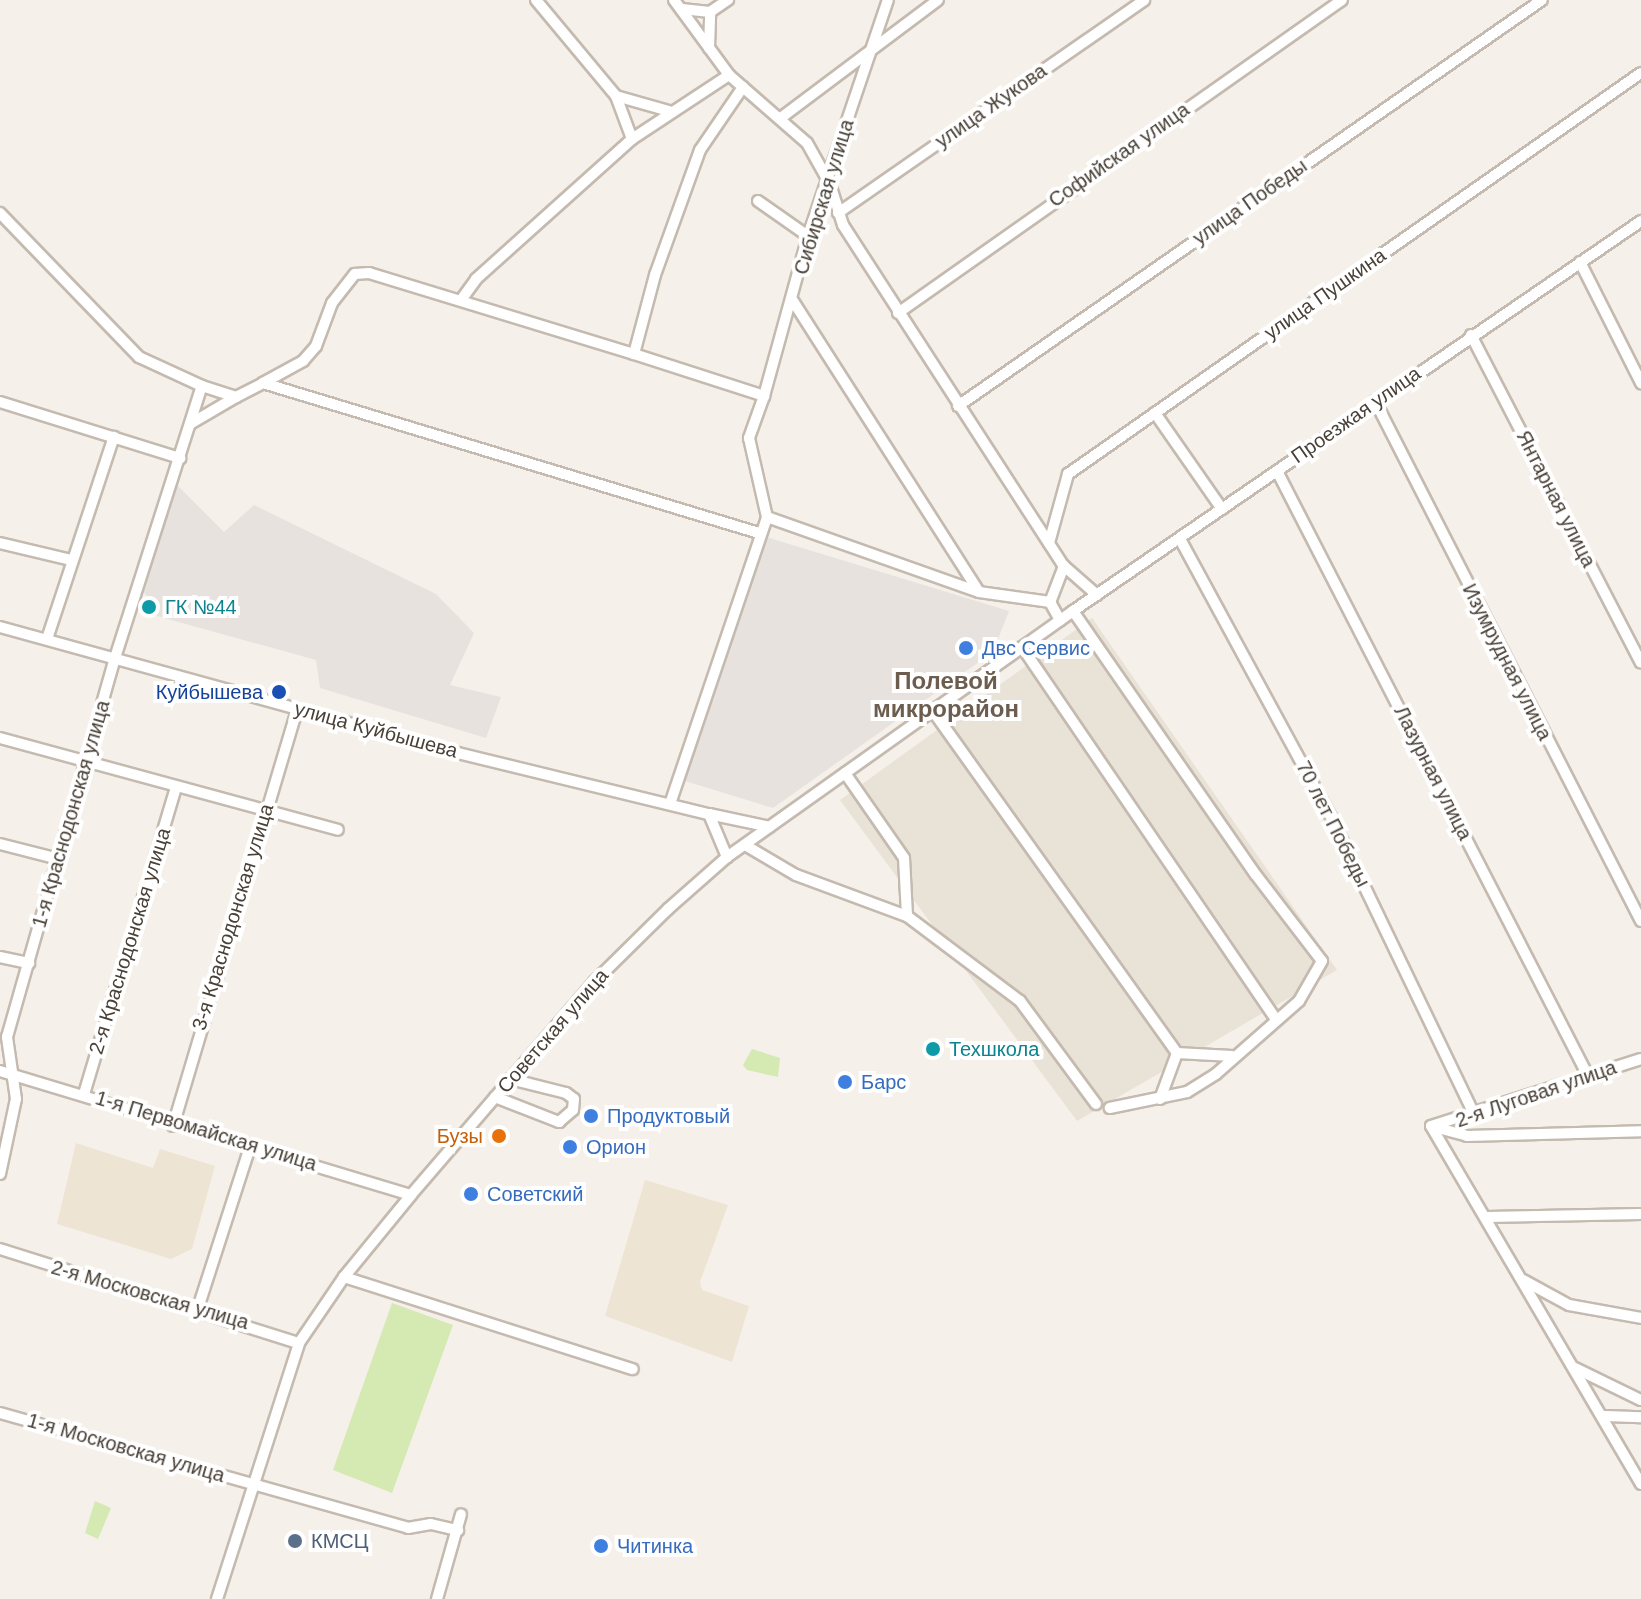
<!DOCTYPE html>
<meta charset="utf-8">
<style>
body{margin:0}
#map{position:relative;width:1641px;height:1599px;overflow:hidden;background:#f5f0e9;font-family:Arial,sans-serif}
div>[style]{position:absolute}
.residential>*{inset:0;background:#e9e2d7}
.industrial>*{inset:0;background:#e7e2de}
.education>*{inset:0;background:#eee4d3}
.green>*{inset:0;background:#d5e9b2}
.roads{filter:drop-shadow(2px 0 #c4baaf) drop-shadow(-2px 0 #c4baaf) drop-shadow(0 2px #c4baaf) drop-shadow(0 -2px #c4baaf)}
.minor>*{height:10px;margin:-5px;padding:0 5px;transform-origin:5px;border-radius:5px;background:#fff}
.dots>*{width:22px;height:22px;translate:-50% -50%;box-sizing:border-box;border:4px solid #fff;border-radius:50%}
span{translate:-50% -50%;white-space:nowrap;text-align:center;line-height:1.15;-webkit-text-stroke:8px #fff;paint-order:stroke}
.street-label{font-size:20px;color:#494037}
.culture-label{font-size:20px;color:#0d838f}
.left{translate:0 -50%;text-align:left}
.shop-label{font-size:20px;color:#366cbe}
.transit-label{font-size:20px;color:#164399}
.right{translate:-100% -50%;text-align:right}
.food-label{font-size:20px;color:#c56008}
.service-label{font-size:20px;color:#4e5e75}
.quarter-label{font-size:24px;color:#6c5d4e;font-weight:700}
</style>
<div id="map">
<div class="residential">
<div style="clip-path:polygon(1092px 618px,1337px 970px,1077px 1121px,840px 800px)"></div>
</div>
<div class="industrial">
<div style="clip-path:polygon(177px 485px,224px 532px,254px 505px,436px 594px,474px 633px,450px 685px,501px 697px,486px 738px,320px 688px,316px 660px,157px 616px,144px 592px)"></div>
<div style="clip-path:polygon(763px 536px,1009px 611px,993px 652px,773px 808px,685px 781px)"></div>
</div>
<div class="education">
<div style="clip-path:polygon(76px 1143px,153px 1168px,160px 1149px,215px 1166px,192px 1249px,171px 1259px,57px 1224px)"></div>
<div style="clip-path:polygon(645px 1180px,728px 1205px,700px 1282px,702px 1290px,749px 1306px,732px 1362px,605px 1316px)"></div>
</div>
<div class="green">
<div style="clip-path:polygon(752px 1049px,780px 1058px,778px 1077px,747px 1070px,743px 1065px)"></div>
<div style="clip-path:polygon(392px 1303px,453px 1325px,392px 1493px,333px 1470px)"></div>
<div style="clip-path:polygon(95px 1501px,111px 1508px,98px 1539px,85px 1533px)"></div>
</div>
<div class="roads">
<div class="minor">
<div style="left:536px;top:0;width:125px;rotate:50.2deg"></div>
<div style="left:616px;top:96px;width:46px;rotate:69.6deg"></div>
<div style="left:674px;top:0;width:93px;rotate:53.7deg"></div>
<div style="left:729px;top:75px;width:103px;rotate:41.1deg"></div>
<div style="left:807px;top:143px;width:47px;rotate:60.7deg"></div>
<div style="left:830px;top:184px;width:43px;rotate:72.4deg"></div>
<div style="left:843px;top:225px;width:406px;rotate:57.1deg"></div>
<div style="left:1064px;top:566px;width:39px;rotate:111deg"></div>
<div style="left:682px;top:9px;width:28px;rotate:6deg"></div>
<div style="left:710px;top:12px;width:22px;rotate:-34deg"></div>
<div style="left:709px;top:48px;width:36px;rotate:-88deg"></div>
<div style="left:743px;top:87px;width:76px;rotate:124.3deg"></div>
<div style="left:700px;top:150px;width:133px;rotate:109.8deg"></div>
<div style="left:655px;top:275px;width:82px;rotate:104.9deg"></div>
<div style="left:634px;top:354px;width:137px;rotate:17.9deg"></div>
<div style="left:764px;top:396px;width:45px;rotate:109.7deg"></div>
<div style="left:749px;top:438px;width:81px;rotate:77.2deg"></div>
<div style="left:767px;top:517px;width:225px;rotate:19.5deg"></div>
<div style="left:979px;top:592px;width:72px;rotate:8deg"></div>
<div style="left:1050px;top:602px;width:21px;rotate:61deg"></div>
<div style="left:616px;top:96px;width:55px;rotate:15.8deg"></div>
<div style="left:782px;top:117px;width:195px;rotate:-36.9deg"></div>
<div style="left:758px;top:201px;width:61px;rotate:35deg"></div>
<div style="left:0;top:213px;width:200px;rotate:46deg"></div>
<div style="left:139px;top:357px;width:69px;rotate:24.7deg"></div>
<div style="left:838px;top:213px;width:373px;rotate:-34.8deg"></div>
<div style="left:1580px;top:262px;width:136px;rotate:63.2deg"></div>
<div style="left:461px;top:300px;width:26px;rotate:-54deg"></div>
<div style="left:476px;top:279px;width:210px;rotate:-41.9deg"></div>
<div style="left:632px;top:139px;width:116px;rotate:-33.4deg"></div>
<div style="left:793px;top:301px;width:345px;rotate:57.4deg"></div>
<div style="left:898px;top:313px;width:543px;rotate:-35.18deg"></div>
<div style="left:1471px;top:335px;width:369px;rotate:62.6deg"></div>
<div style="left:263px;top:383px;width:46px;rotate:-28.8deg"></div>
<div style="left:303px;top:361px;width:20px;rotate:-49deg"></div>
<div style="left:316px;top:346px;width:46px;rotate:-69.6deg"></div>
<div style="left:332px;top:303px;width:37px;rotate:-52deg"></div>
<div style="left:355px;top:274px;width:14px;rotate:-4deg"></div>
<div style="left:369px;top:273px;width:277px;rotate:17deg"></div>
<div style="left:764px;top:396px;width:166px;rotate:-74.6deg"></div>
<div style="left:808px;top:236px;width:249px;rotate:-71.3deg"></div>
<div style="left:1375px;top:401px;width:584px;rotate:62.91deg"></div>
<div style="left:0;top:402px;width:189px;rotate:17.3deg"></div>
<div style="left:958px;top:406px;width:711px;rotate:-34.81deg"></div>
<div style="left:1155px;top:413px;width:117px;rotate:55.1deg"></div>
<div style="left:190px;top:424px;width:53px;rotate:-30.4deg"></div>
<div style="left:1277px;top:471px;width:680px;rotate:62.79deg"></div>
<div style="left:1180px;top:539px;width:319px;rotate:61.5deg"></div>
<div style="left:1332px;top:819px;width:327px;rotate:64.3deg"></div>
<div style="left:0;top:543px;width:73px;rotate:13.5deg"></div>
<div style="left:1049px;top:543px;width:72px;rotate:-74.6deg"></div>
<div style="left:1068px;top:474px;width:699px;rotate:-34.99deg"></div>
<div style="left:1064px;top:566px;width:44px;rotate:41.3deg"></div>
<div style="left:1073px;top:611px;width:321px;rotate:55.3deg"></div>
<div style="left:1256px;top:875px;width:108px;rotate:52.5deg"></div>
<div style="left:1322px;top:961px;width:46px;rotate:119.9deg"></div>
<div style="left:1299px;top:1001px;width:111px;rotate:138.7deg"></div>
<div style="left:1216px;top:1074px;width:34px;rotate:148deg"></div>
<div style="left:1187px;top:1092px;width:79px;rotate:168.3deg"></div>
<div style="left:0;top:627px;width:475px;rotate:15.4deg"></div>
<div style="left:458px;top:753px;width:258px;rotate:13.7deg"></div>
<div style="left:709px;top:814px;width:47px;rotate:67.3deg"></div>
<div style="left:47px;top:639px;width:213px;rotate:-71.7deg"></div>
<div style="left:1022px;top:647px;width:451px;rotate:55.7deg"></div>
<div style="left:933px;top:711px;width:420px;rotate:54.5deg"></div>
<div style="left:1177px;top:1053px;width:49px;rotate:110.3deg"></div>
<div style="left:0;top:738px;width:350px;rotate:15.2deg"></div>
<div style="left:845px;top:773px;width:103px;rotate:55.2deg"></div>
<div style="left:904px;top:858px;width:58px;rotate:87deg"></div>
<div style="left:670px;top:804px;width:303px;rotate:-71.3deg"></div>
<div style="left:709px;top:814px;width:62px;rotate:12deg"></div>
<div style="left:0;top:844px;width:61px;rotate:14.3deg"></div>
<div style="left:745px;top:845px;width:59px;rotate:30.5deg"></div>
<div style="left:796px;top:875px;width:118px;rotate:20.3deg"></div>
<div style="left:907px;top:916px;width:141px;rotate:37deg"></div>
<div style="left:1020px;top:1001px;width:128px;rotate:53.6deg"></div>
<div style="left:0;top:957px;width:30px;rotate:12deg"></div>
<div style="left:1177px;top:1053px;width:55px;rotate:3.1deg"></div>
<div style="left:0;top:1071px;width:429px;rotate:16.8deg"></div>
<div style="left:84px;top:1094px;width:320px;rotate:-73.3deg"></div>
<div style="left:495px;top:1097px;width:69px;rotate:21.3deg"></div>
<div style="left:559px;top:1122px;width:18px;rotate:-41deg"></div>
<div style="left:573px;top:1110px;width:11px;rotate:-85deg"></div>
<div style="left:574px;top:1099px;width:10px;rotate:-143deg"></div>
<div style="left:566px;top:1093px;width:58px;rotate:-166deg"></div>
<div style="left:173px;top:1126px;width:436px;rotate:-73.4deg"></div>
<div style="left:1431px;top:1126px;width:415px;rotate:59.6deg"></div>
<div style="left:1431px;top:1126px;width:220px;rotate:-17.7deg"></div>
<div style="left:1438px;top:1128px;width:30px;rotate:15deg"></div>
<div style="left:1467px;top:1136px;width:174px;rotate:-1.6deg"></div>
<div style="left:0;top:1174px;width:77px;rotate:-78deg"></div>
<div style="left:16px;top:1099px;width:63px;rotate:-98.3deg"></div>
<div style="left:7px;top:1037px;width:391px;rotate:-74.1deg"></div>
<div style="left:114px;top:661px;width:289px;rotate:-72.3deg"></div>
<div style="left:202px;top:386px;width:36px;rotate:18deg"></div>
<div style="left:236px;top:397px;width:30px;rotate:-27deg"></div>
<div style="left:263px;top:383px;width:518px;rotate:16.83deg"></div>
<div style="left:1487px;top:1217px;width:154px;rotate:-1.1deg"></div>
<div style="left:0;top:1249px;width:313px;rotate:17.5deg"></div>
<div style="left:344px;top:1277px;width:303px;rotate:17.7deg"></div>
<div style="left:1523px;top:1280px;width:52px;rotate:28.5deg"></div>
<div style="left:1569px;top:1305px;width:73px;rotate:10.2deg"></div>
<div style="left:198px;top:1308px;width:172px;rotate:-72.1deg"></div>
<div style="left:1575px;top:1368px;width:73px;rotate:25.9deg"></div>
<div style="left:0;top:1413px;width:424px;rotate:15.7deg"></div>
<div style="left:408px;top:1528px;width:23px;rotate:-10deg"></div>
<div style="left:431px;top:1524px;width:28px;rotate:13deg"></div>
<div style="left:1606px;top:1416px;width:35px;rotate:2deg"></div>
<div style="left:217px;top:1599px;width:269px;rotate:-72.2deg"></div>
<div style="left:299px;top:1343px;width:80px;rotate:-55.7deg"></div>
<div style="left:344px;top:1277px;width:106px;rotate:-50.7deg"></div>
<div style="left:411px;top:1195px;width:281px;rotate:-49.3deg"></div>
<div style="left:594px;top:982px;width:104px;rotate:-44.6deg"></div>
<div style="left:668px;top:909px;width:79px;rotate:-41.4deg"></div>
<div style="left:727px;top:857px;width:425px;rotate:-35.4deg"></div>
<div style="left:1073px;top:611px;width:689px;rotate:-34.47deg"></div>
<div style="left:437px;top:1599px;width:88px;rotate:-74.2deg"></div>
</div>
</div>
<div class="dots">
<div style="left:149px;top:607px;background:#0f9aa8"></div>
<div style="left:966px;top:648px;background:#3f7fe0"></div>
<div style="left:279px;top:692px;background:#1a4fb4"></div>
<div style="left:933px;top:1049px;background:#0f9aa8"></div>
<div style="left:845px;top:1082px;background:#3f7fe0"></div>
<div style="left:591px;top:1116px;background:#3f7fe0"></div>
<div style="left:499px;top:1136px;background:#e8710a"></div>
<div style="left:570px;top:1147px;background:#3f7fe0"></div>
<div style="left:471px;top:1194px;background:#3f7fe0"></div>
<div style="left:295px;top:1541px;background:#5c6f8a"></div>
<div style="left:601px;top:1546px;background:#3f7fe0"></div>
</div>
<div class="street-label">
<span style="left:991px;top:106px;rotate:-35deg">улица Жукова</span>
<span style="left:1119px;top:155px;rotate:-35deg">Софийская улица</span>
<span style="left:824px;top:197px;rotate:-73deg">Сибирская улица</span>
<span style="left:1250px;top:202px;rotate:-35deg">улица Победы</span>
<span style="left:1325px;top:294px;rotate:-35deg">улица Пушкина</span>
<span style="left:1356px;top:415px;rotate:-35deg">Проезжая улица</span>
<span style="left:1556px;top:499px;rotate:63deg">Янтарная улица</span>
<span style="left:1507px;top:662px;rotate:63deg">Изумрудная улица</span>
<span style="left:376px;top:730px;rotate:15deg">улица Куйбышева</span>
<span style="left:1433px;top:773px;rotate:63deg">Лазурная улица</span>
<span style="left:71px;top:814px;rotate:-74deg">1-я Краснодонская улица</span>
<span style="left:1333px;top:824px;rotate:63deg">70 лет Победы</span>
<span style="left:233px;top:917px;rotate:-73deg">3-я Краснодонская улица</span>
<span style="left:130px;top:941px;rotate:-73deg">2-я Краснодонская улица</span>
<span style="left:553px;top:1031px;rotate:-49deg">Советская улица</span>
<span style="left:1536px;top:1094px;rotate:-19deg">2-я Луговая улица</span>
<span style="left:206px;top:1131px;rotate:17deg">1-я Первомайская улица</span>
<span style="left:150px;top:1295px;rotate:16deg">2-я Московская улица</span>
<span style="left:126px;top:1448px;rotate:16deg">1-я Московская улица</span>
</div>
<div class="culture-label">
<span class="left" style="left:165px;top:607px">ГК №44</span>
<span class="left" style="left:949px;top:1049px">Техшкола</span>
</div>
<div class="shop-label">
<span class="left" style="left:982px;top:648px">Двс Сервис</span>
<span class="left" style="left:861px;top:1082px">Барс</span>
<span class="left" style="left:607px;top:1116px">Продуктовый</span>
<span class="left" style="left:586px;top:1147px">Орион</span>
<span class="left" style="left:487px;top:1194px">Советский</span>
<span class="left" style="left:617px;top:1546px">Читинка</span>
</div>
<div class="transit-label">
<span class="right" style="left:263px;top:692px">Куйбышева</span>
</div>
<div class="food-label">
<span class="right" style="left:483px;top:1136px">Бузы</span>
</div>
<div class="service-label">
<span class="left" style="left:311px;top:1541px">КМСЦ</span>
</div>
<div class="quarter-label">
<span style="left:946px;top:695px">Полевой<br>микрорайон</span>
</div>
</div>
